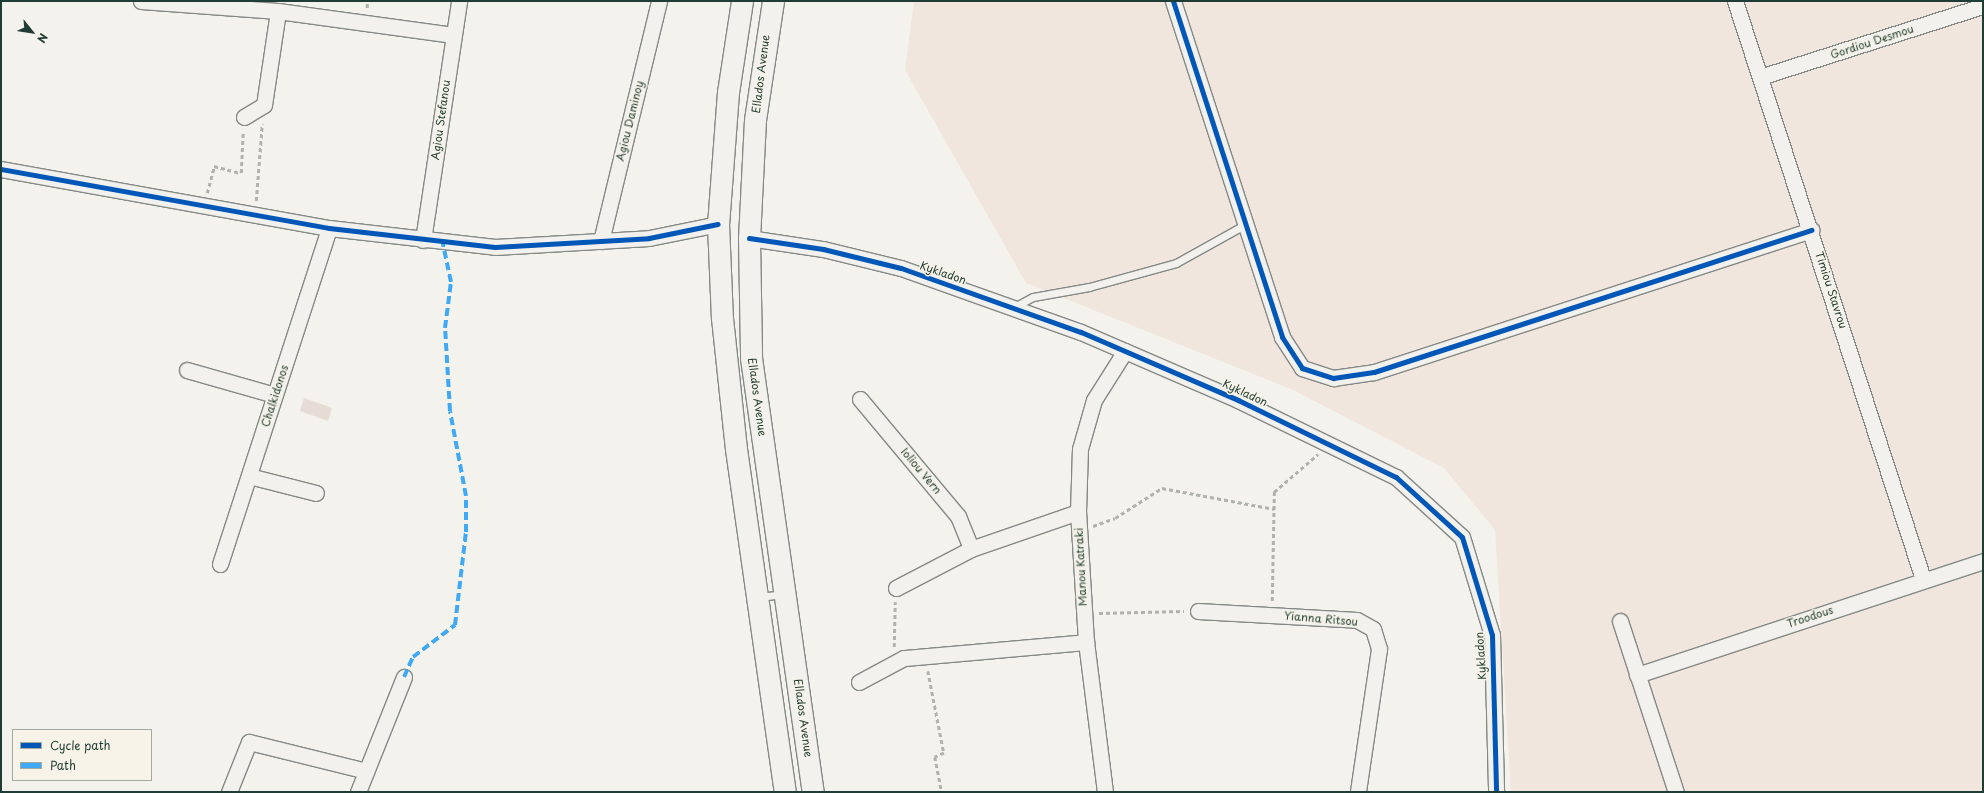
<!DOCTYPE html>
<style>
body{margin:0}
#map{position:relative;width:1984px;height:793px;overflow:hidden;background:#f4f2ec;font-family:"Playpen Sans",sans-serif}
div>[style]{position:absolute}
.built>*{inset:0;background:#f1e6dd}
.building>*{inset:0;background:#e7dbd5}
.path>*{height:2.5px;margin-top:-1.25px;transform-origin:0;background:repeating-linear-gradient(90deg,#b0b2ae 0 4px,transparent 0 7px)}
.roads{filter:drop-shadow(1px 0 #848985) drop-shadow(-1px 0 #848985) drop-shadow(0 1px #848985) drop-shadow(0 -1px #848985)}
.service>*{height:7px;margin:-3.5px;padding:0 3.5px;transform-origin:3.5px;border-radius:3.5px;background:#f2f1ed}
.minor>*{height:15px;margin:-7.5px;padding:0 7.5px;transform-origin:7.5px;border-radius:7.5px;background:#f2f1ed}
.secondary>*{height:21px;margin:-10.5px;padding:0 10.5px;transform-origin:10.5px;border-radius:10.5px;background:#f2f1ed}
.quiet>*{height:4px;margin-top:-2px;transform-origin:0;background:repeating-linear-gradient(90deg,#3fa9f5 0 8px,transparent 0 12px)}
.cycleway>*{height:5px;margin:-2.5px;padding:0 2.5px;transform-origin:2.5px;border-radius:2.5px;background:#0057b8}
span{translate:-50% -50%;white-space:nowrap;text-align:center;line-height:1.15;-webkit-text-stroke:3px #f7f3e8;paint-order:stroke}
.street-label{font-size:11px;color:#1f3d34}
.frame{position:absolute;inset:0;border:2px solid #1f3d34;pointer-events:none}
.legend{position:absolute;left:12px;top:729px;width:140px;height:52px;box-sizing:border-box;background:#f7f3e8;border:1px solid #a1aaa0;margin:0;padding:5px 7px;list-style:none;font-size:12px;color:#1f3d34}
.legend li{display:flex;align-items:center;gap:8px;height:20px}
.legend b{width:20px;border:1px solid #a1aaa0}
.north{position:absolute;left:12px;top:12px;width:40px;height:40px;-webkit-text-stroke:3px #f7f3e8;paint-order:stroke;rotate:120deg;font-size:11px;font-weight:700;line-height:16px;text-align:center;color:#1f3d34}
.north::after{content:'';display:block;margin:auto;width:14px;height:18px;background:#1f3d34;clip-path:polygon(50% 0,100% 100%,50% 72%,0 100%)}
</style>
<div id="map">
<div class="built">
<div style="clip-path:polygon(914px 1px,1983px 1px,1983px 792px,1511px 792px,1495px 530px,1444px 468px,1293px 390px,1026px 283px,905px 70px)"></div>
</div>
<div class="building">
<div style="clip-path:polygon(304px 398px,332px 408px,328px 421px,300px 411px)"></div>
</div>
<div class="path">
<div style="left:367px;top:8px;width:7px;rotate:-90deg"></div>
<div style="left:207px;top:193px;width:28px;rotate:-75deg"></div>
<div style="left:214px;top:166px;width:28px;rotate:15deg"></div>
<div style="left:241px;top:173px;width:41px;rotate:-87.2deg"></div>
<div style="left:256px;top:201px;width:77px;rotate:-85.5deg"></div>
<div style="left:1093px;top:526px;width:23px;rotate:-20deg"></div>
<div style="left:1115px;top:518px;width:56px;rotate:-32.6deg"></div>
<div style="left:1162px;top:488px;width:114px;rotate:10.6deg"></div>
<div style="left:1272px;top:601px;width:109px;rotate:-88.9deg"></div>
<div style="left:1274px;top:492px;width:58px;rotate:-40.8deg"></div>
<div style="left:1099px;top:613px;width:85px;rotate:-1.3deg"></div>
<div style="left:894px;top:647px;width:45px;rotate:-88.7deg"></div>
<div style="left:928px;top:671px;width:84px;rotate:79deg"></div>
<div style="left:944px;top:753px;width:10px;rotate:156deg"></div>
<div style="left:935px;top:757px;width:36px;rotate:79deg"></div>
</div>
<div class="roads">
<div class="service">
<div style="left:1014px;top:307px;width:21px;rotate:-28deg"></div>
<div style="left:1033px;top:297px;width:57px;rotate:-10.1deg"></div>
<div style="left:1089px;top:287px;width:90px;rotate:-15.4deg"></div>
<div style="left:1176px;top:263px;width:80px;rotate:-29.1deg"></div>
<div style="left:759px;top:597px;width:24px;rotate:-7deg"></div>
</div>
<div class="minor">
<div style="left:141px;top:1px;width:137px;rotate:4.2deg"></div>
<div style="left:278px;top:11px;width:177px;rotate:7.8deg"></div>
<div style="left:1173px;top:1px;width:353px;rotate:72deg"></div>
<div style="left:1282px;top:337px;width:37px;rotate:57deg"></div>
<div style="left:1302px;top:368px;width:33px;rotate:18deg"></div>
<div style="left:1333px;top:378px;width:41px;rotate:-8.3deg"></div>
<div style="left:1374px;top:372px;width:460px;rotate:-18deg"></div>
<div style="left:1735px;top:1px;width:608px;rotate:71.98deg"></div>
<div style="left:1760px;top:77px;width:234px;rotate:-17.7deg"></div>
<div style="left:244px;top:117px;width:23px;rotate:-31deg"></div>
<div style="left:264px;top:105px;width:95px;rotate:-81.5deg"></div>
<div style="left:1px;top:169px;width:333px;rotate:10.2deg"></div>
<div style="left:329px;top:228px;width:167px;rotate:6.5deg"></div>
<div style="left:495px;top:247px;width:154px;rotate:-3.3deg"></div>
<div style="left:649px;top:238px;width:70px;rotate:-11.5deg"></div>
<div style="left:749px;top:238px;width:75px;rotate:8.5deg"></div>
<div style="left:823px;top:249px;width:80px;rotate:13.7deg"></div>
<div style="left:901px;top:268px;width:191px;rotate:19.6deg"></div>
<div style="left:1081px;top:332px;width:171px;rotate:23.4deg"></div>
<div style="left:1238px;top:400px;width:176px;rotate:26deg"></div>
<div style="left:1396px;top:477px;width:89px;rotate:42.3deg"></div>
<div style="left:1462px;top:537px;width:102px;rotate:73deg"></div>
<div style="left:1492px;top:635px;width:157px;rotate:88.5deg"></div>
<div style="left:423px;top:240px;width:242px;rotate:-81.4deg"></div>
<div style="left:601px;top:241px;width:247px;rotate:-76.4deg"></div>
<div style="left:187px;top:370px;width:91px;rotate:15.9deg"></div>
<div style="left:860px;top:399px;width:153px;rotate:50.1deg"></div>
<div style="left:958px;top:516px;width:35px;rotate:68deg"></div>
<div style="left:249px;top:476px;width:69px;rotate:14.2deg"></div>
<div style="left:220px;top:564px;width:353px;rotate:-72deg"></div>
<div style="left:896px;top:588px;width:85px;rotate:-27.5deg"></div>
<div style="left:971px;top:549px;width:113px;rotate:-19.1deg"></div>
<div style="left:1198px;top:611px;width:159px;rotate:3.2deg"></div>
<div style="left:1357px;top:620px;width:18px;rotate:29deg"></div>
<div style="left:1373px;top:629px;width:21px;rotate:73deg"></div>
<div style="left:1379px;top:649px;width:145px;rotate:98.4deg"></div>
<div style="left:1620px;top:621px;width:180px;rotate:71.9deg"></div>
<div style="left:1637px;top:675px;width:364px;rotate:-18.2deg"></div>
<div style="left:859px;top:682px;width:51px;rotate:-28.1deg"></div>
<div style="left:904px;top:658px;width:183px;rotate:-5deg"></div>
<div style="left:229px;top:792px;width:54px;rotate:-68.2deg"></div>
<div style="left:249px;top:742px;width:121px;rotate:13.9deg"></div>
<div style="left:358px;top:792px;width:124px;rotate:-68.2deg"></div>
<div style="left:1105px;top:792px;width:151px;rotate:-97.2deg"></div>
<div style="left:1086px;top:642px;width:130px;rotate:-93.5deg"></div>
<div style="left:1078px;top:512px;width:63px;rotate:-88.2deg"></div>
<div style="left:1080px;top:449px;width:51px;rotate:-74.1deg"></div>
<div style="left:1094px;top:400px;width:58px;rotate:-57.7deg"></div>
</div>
<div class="secondary">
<div style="left:742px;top:1px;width:92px;rotate:98.7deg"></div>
<div style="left:728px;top:92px;width:132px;rotate:94.3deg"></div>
<div style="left:718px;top:224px;width:94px;rotate:87.6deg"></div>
<div style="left:722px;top:318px;width:132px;rotate:83.9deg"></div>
<div style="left:736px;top:449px;width:346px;rotate:81.9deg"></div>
<div style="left:773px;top:1px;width:120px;rotate:98.6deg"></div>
<div style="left:755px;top:120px;width:118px;rotate:92.9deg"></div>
<div style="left:749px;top:238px;width:120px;rotate:89deg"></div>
<div style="left:751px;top:358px;width:438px;rotate:81.9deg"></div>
</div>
</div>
<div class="quiet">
<div style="left:404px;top:677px;width:22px;rotate:-66deg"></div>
<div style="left:413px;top:657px;width:53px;rotate:-37.3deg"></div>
<div style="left:455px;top:625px;width:94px;rotate:-83.3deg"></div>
<div style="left:466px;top:532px;width:36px;rotate:-90deg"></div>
<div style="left:466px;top:496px;width:86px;rotate:-100.7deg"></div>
<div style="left:450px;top:411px;width:83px;rotate:-93.4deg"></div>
<div style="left:445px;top:328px;width:46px;rotate:-82.6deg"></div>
<div style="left:451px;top:282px;width:40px;rotate:-102deg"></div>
</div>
<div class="cycleway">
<div style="left:1173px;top:1px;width:353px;rotate:72deg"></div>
<div style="left:1282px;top:337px;width:37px;rotate:57deg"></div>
<div style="left:1302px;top:368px;width:33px;rotate:18deg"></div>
<div style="left:1333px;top:378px;width:41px;rotate:-8.3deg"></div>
<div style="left:1374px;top:372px;width:460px;rotate:-18deg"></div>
<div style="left:1px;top:169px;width:333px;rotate:10.2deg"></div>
<div style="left:329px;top:228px;width:167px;rotate:6.5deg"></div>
<div style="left:495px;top:247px;width:154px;rotate:-3.3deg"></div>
<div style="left:649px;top:238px;width:70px;rotate:-11.5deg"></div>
<div style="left:749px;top:238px;width:75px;rotate:8.5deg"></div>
<div style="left:823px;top:249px;width:80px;rotate:13.7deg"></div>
<div style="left:901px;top:268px;width:191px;rotate:19.6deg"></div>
<div style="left:1081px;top:332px;width:171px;rotate:23.4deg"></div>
<div style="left:1238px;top:400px;width:176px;rotate:26deg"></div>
<div style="left:1396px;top:477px;width:89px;rotate:42.3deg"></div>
<div style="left:1462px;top:537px;width:102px;rotate:73deg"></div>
<div style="left:1492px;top:635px;width:157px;rotate:88.5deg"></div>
</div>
<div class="street-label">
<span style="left:1872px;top:42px;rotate:-18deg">Gordiou Desmou</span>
<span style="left:761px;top:74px;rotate:-83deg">Ellados Avenue</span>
<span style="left:441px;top:120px;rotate:-82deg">Agiou Stefanou</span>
<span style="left:630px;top:121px;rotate:-76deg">Agiou Daminoy</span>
<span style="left:943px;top:273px;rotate:19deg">Kykladon</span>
<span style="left:1831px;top:290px;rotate:72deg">Timiou Stavrou</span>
<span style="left:1245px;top:393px;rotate:25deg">Kykladon</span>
<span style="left:275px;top:396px;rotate:-72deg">Chalkidonos</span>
<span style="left:757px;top:397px;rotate:82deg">Ellados Avenue</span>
<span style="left:921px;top:471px;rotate:50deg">Ioliou Vern</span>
<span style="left:1081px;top:567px;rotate:-93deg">Manou Katraki</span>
<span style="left:1810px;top:617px;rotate:-18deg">Troodous</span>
<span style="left:1321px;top:619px;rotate:5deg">Yianna Ritsou</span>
<span style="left:1481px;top:656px;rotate:-94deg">Kykladon</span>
<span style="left:803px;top:718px;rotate:82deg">Ellados Avenue</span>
</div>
<div class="frame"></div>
<ul class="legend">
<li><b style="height:5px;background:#0057b8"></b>Cycle path</li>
<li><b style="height:5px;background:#3fa9f5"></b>Path</li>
</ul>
<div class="north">N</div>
</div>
